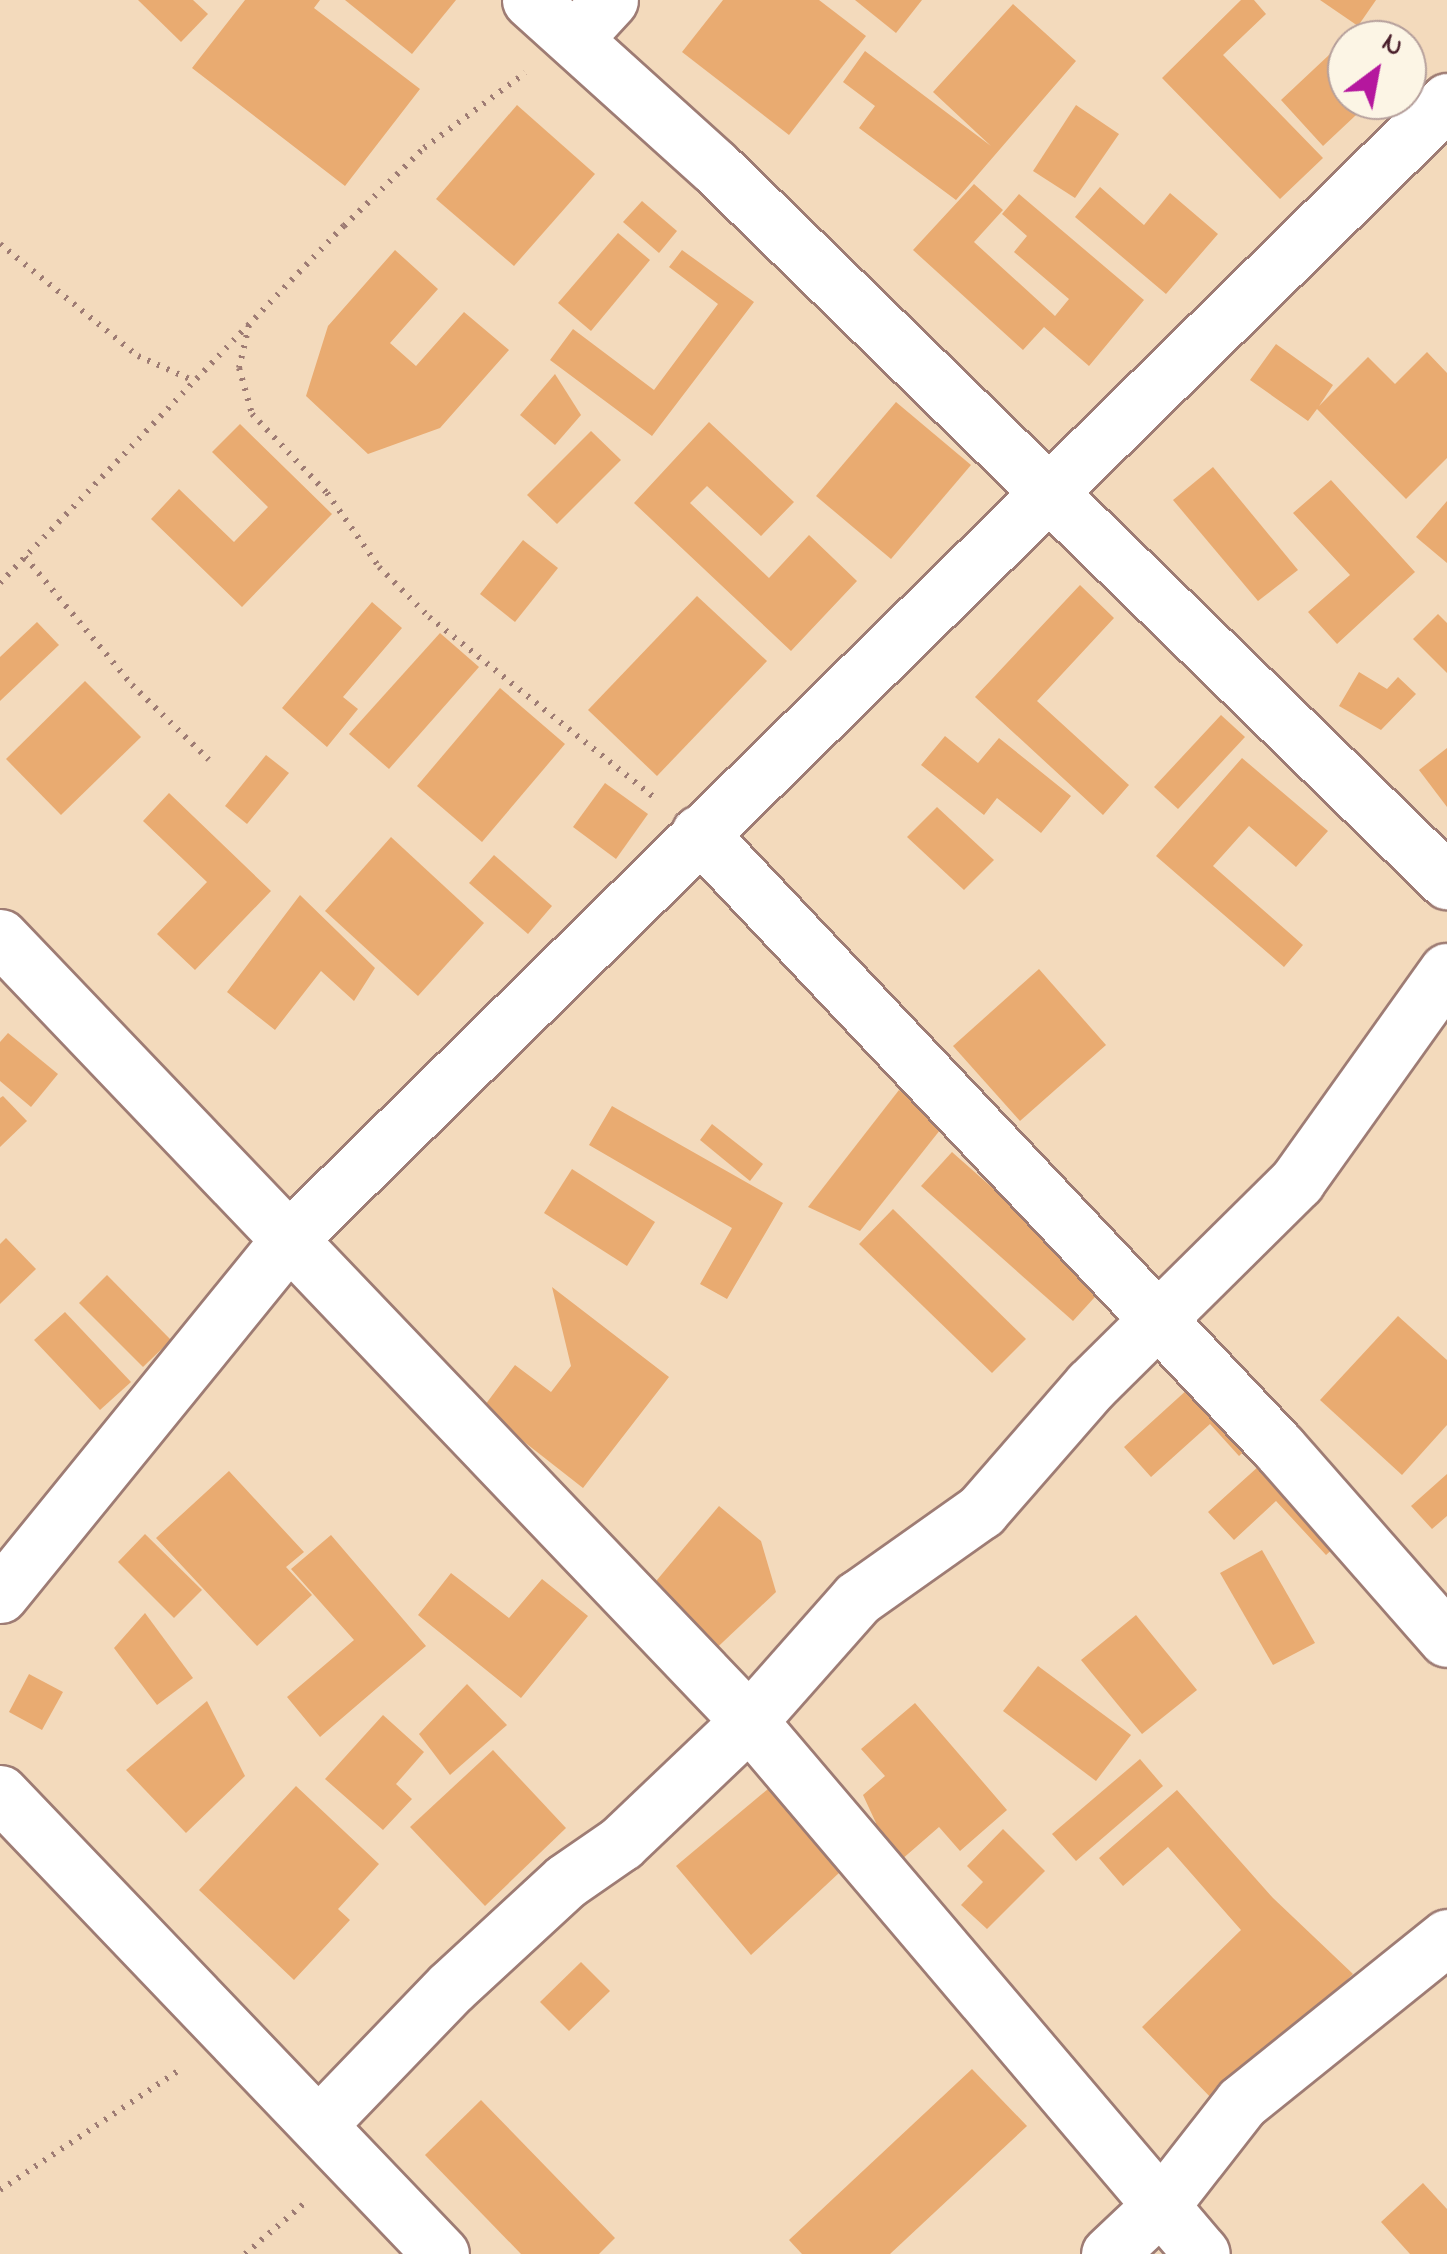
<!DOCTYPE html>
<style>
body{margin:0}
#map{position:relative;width:1447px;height:2254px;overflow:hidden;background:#f3dabc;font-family:"Indie Flower",sans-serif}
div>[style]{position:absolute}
.building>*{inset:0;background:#e9ab71}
.path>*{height:6px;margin-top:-3px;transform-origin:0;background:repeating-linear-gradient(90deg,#9e7c74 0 2.5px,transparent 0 10.5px)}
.roads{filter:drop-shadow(2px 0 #9e7c74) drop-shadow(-2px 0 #9e7c74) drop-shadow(0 2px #9e7c74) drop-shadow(0 -2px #9e7c74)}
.minor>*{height:55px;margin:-27.5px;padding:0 27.5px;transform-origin:27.5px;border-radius:27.5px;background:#fff}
span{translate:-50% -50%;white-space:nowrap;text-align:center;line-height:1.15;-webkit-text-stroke:8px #fcf5e5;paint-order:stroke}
.north{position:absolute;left:1327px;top:20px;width:100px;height:100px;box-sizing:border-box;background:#fcf5e5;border:2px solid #b59f9b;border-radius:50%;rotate:32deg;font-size:28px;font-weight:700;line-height:40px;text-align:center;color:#4a1f2b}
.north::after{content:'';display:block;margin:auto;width:35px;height:45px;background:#b5179e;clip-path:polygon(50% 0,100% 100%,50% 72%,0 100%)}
</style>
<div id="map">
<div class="building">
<div style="clip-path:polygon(138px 0,193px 0,208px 14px,181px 42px)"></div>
<div style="clip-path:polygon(245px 0,320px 0,314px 8px,420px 89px,345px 186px,192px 68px)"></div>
<div style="clip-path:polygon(345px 0,456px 0,412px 54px)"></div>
<div style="clip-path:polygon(723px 0,819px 0,866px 36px,789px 135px,682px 52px)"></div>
<div style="clip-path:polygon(855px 0,922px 0,896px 33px)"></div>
<div style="clip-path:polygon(1241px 0,1254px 0,1266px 14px,1223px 55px,1323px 158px,1280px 199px,1162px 78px)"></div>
<div style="clip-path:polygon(1320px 0,1376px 0,1358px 26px)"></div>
<div style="clip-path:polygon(1013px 4px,1076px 61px,956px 200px,859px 128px,875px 106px,843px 82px,865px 51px,991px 146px,933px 92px)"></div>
<div style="clip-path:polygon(1362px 24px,1377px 40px,1347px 40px,1347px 100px,1372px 100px,1323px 146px,1281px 100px)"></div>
<div style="clip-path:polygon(1407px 71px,1438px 103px,1411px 129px,1383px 100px,1407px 100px)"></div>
<div style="clip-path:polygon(517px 105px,595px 174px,514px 266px,436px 199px)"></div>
<div style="clip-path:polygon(1076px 105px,1119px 134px,1075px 198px,1033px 171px)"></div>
<div style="clip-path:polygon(974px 184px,1003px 210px,974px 242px,1055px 316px,1069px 299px,1014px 252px,1027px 236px,1002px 214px,1019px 194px,1144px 300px,1089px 366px,1044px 327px,1023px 350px,913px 250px)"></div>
<div style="clip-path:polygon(1100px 187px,1144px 225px,1170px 193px,1218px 234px,1166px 294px,1075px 217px)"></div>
<div style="clip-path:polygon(642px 201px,677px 231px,659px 253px,623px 222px)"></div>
<div style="clip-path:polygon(618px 233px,650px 260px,591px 331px,558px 303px)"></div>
<div style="clip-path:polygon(395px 250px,438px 289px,390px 343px,416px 366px,464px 312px,509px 350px,440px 428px,368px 454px,306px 396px,328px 326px)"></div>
<div style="clip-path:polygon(682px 250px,754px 302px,652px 436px,550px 360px,573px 329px,654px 390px,718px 304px,669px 267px)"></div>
<div style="clip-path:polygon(1276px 344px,1333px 385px,1319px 406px,1368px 357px,1395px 384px,1427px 352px,1447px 373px,1447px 458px,1406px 499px,1317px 409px,1308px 421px,1250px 380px)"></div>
<div style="clip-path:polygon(555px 374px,581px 415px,555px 445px,520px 415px)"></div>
<div style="clip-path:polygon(896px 402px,971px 465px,891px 559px,816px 496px)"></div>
<div style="clip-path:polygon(709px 422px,794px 502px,761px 536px,707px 486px,690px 503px,769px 578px,809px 535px,857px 581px,791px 651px,634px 503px)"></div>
<div style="clip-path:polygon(240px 424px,332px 514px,242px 607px,151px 519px,179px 489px,234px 542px,268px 507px,212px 452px)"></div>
<div style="clip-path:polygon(591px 431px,621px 460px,557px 524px,527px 495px)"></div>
<div style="clip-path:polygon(1213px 467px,1298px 570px,1258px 601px,1173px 500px)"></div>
<div style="clip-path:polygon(1331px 480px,1415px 572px,1337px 644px,1308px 612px,1350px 575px,1293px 513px)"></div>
<div style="clip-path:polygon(1447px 501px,1447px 563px,1416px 537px)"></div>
<div style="clip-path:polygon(523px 540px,558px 568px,515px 622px,480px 594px)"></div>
<div style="clip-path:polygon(1080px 585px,1114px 618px,1037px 701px,1129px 785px,1103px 815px,975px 697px)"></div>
<div style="clip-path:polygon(697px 596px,767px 661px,657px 776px,588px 710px)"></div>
<div style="clip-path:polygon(372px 602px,402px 628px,343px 697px,358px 709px,327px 747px,282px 708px)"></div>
<div style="clip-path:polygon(1438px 614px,1447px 623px,1447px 673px,1413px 639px)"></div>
<div style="clip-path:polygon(37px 622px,59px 645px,0 701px,0 657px)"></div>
<div style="clip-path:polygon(440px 633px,479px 667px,389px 769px,349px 734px)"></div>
<div style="clip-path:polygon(1359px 672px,1387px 689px,1398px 677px,1416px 694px,1381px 730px,1339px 706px)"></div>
<div style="clip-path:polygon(85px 681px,141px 737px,61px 815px,6px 759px)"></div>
<div style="clip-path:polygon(500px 688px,565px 744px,482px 842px,417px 786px)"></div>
<div style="clip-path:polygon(1221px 715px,1245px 737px,1178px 809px,1154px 787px)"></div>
<div style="clip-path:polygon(945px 736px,978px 763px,999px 738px,1071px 796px,1041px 833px,997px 798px,984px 815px,921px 765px)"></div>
<div style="clip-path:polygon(1447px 748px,1447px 807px,1419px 770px)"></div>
<div style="clip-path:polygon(266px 755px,289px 773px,247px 824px,225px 806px)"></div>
<div style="clip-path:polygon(1242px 758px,1328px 831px,1296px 867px,1249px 826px,1213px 866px,1303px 945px,1284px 967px,1156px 856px)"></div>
<div style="clip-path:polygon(605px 783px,648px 814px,616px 859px,573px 827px)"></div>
<div style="clip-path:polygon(169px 793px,271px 891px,195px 970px,157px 934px,207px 882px,143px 821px)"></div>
<div style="clip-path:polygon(937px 807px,994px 860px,964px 890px,907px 837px)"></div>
<div style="clip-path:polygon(391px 837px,484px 923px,418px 996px,325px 911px)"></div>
<div style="clip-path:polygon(494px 855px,552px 906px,528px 934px,469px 883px)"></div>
<div style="clip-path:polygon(300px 895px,375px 968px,354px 1001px,321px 971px,275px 1030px,227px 992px)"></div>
<div style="clip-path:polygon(1039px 969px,1106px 1045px,1020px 1121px,953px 1046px)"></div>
<div style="clip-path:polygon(8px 1033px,58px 1074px,31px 1107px,0 1081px,0 1042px)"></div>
<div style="clip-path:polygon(899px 1090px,944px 1125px,860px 1231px,808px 1207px)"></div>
<div style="clip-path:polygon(3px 1096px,27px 1121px,0 1147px,0 1098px)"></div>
<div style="clip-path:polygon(612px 1106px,783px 1203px,727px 1299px,700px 1284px,732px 1228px,589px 1145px)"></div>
<div style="clip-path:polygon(712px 1124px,763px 1164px,750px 1181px,700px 1140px)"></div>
<div style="clip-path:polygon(952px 1152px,1104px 1287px,1073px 1321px,921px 1186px)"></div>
<div style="clip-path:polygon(572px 1169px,655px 1222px,627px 1266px,544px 1213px)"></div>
<div style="clip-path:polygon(893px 1209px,1026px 1339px,992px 1373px,859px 1244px)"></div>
<div style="clip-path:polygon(6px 1238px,36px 1269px,0 1304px,0 1244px)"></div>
<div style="clip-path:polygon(107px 1275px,171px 1340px,143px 1367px,79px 1303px)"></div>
<div style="clip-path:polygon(552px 1287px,669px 1377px,583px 1488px,482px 1409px,515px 1365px,551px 1392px,571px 1366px)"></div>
<div style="clip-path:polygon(65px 1312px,131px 1382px,100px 1410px,34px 1340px)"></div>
<div style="clip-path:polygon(1398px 1316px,1447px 1360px,1447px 1425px,1402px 1475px,1320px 1400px)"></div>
<div style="clip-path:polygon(1221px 1359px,1277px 1421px,1239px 1456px,1210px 1424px,1151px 1477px,1124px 1447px)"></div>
<div style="clip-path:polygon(1279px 1448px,1354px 1530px,1326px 1555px,1276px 1501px,1234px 1540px,1208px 1512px)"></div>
<div style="clip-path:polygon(229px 1471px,304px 1552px,286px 1567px,312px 1595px,257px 1646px,156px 1538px)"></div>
<div style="clip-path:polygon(1447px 1474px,1447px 1516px,1432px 1529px,1411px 1506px)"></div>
<div style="clip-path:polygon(719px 1506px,761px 1541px,776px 1592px,705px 1659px,659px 1611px,657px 1580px)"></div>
<div style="clip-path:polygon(145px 1534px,202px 1590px,174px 1618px,118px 1562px)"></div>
<div style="clip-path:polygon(331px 1535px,426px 1646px,320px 1737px,287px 1697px,354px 1640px,291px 1569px)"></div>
<div style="clip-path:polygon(1262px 1550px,1315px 1643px,1273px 1665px,1220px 1573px)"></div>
<div style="clip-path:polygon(451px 1573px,509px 1618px,542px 1579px,588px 1616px,521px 1698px,418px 1615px)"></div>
<div style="clip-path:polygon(145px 1613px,193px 1678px,157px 1705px,114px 1648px)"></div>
<div style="clip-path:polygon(1136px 1615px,1197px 1690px,1142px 1734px,1081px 1660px)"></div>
<div style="clip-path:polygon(1038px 1666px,1131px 1735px,1096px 1781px,1003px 1711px)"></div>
<div style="clip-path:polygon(29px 1674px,63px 1692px,42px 1730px,9px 1712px)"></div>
<div style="clip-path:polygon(467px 1684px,507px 1725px,450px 1775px,419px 1734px)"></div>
<div style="clip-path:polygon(207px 1701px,245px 1776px,186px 1833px,126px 1770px)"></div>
<div style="clip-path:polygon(915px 1703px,1007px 1810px,960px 1851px,939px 1827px,893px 1867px,864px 1832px,876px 1823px,863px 1795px,885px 1776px,861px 1749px)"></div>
<div style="clip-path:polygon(383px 1715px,424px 1752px,396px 1784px,412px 1799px,383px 1830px,325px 1779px)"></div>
<div style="clip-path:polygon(493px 1750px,566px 1828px,485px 1906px,410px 1827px)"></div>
<div style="clip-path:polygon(1140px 1759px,1163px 1786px,1076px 1861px,1052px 1834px)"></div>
<div style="clip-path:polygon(781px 1778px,854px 1859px,751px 1955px,676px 1866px)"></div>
<div style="clip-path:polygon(296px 1786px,379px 1864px,338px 1909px,350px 1920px,294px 1980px,199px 1890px)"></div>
<div style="clip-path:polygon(1177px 1790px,1273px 1898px,1353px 1974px,1218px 2105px,1142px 2027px,1241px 1930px,1168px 1847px,1123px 1886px,1099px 1858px)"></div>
<div style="clip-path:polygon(1003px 1829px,1045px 1871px,987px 1929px,961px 1905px,983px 1882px,967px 1866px)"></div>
<div style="clip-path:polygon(581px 1962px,610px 1991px,569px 2031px,540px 2002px)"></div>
<div style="clip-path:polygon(972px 2069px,1027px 2126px,890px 2254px,802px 2254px,789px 2240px)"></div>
<div style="clip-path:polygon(481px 2100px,615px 2238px,599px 2254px,521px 2254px,425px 2155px)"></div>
<div style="clip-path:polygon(1423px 2183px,1447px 2209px,1447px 2254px,1410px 2254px,1381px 2222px)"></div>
</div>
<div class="path">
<div style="left:0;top:244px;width:178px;rotate:39.1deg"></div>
<div style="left:138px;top:356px;width:59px;rotate:24deg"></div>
<div style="left:249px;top:325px;width:44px;rotate:103.1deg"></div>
<div style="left:239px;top:368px;width:48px;rotate:74.2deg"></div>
<div style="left:252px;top:414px;width:109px;rotate:46.5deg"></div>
<div style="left:327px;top:493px;width:90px;rotate:54.9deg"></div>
<div style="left:379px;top:567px;width:71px;rotate:45deg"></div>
<div style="left:429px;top:617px;width:290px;rotate:38.7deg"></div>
<div style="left:25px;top:557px;width:167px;rotate:50.1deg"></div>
<div style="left:132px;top:685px;width:107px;rotate:44.2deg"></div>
<div style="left:0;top:583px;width:496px;rotate:-46.1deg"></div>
<div style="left:344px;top:226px;width:112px;rotate:-44.3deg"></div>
<div style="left:424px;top:148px;width:126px;rotate:-36.6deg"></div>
<div style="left:0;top:2190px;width:219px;rotate:-33.8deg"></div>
<div style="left:245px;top:2254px;width:82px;rotate:-40.5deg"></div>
</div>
<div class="roads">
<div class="minor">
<div style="left:530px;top:0;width:249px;rotate:42.1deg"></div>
<div style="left:715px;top:167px;width:1023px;rotate:44.29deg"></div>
<div style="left:574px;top:39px;width:53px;rotate:-47.3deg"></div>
<div style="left:699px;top:833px;width:845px;rotate:46.68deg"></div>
<div style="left:1279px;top:1448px;width:254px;rotate:48.7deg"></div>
<div style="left:0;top:937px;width:1084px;rotate:46.31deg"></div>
<div style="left:749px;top:1721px;width:699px;rotate:49.64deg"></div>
<div style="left:0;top:1595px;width:460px;rotate:-50.9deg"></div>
<div style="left:290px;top:1238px;width:1622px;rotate:-44.5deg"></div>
<div style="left:0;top:1793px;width:638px;rotate:46.27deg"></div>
<div style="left:319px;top:2124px;width:190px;rotate:-46.1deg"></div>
<div style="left:451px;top:1987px;width:156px;rotate:-42.7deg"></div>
<div style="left:566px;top:1881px;width:67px;rotate:-34.6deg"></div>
<div style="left:621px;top:1843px;width:177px;rotate:-43.6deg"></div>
<div style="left:749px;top:1721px;width:164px;rotate:-48.5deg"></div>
<div style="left:858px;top:1598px;width:151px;rotate:-35.3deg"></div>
<div style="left:981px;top:1511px;width:167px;rotate:-48.9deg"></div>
<div style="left:1091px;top:1385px;width:290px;rotate:-44.7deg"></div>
<div style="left:1297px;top:1181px;width:258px;rotate:-54.5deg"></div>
<div style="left:1109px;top:2254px;width:74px;rotate:-43.4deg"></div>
<div style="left:1163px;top:2203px;width:128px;rotate:-52deg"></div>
<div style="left:1242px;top:2102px;width:263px;rotate:-38.8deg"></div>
</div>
</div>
<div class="north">N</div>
</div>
